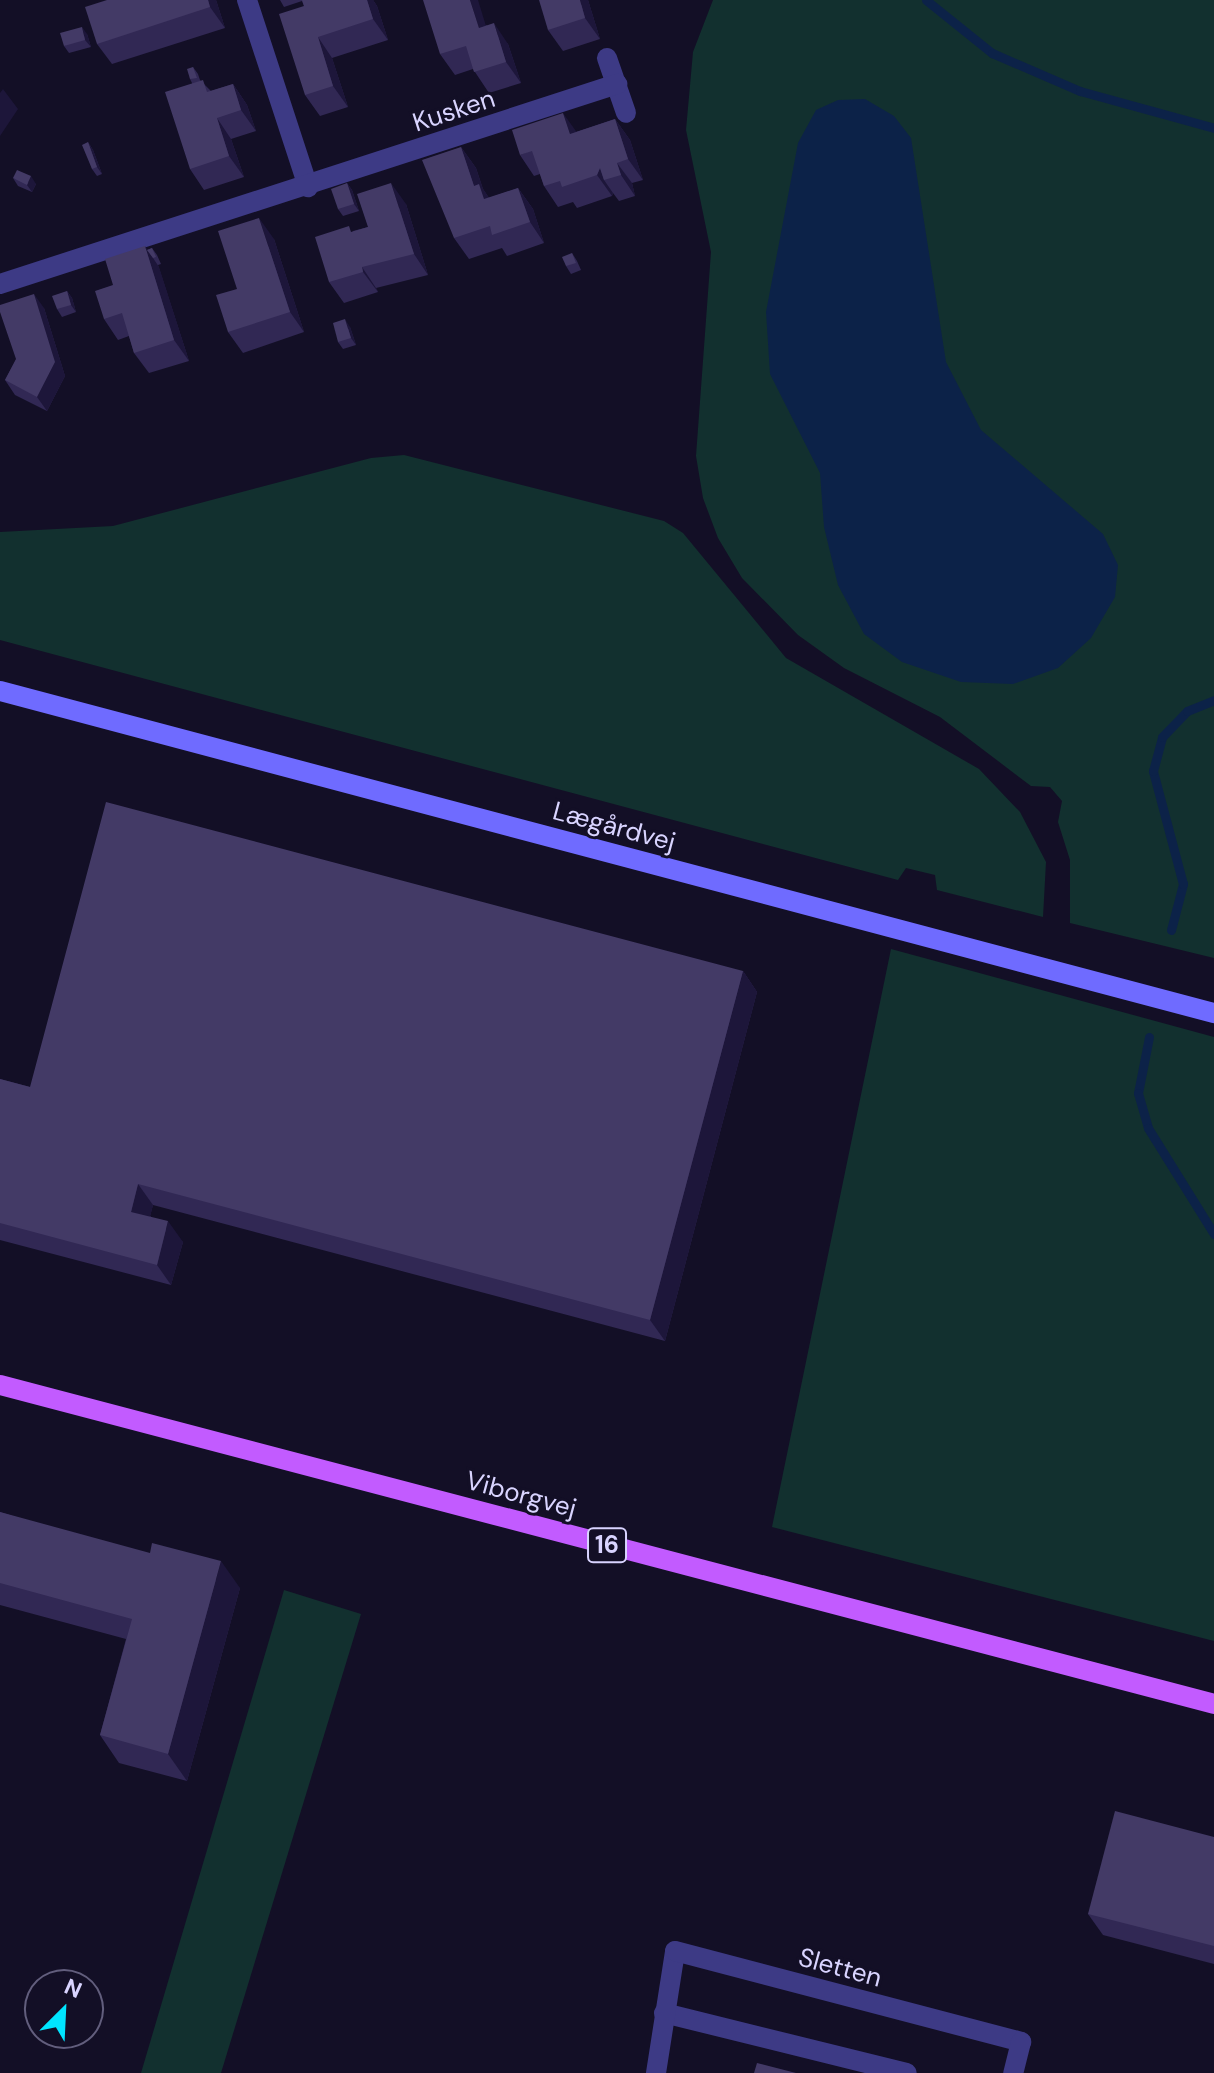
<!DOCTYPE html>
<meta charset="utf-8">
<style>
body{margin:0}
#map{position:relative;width:1214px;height:2073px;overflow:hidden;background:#130f26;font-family:"DM Sans",sans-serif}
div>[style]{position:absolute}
.green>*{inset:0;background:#12302f}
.water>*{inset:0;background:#0c2248}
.stream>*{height:9px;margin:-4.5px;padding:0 4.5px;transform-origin:4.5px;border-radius:4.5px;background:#0c2248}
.street>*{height:20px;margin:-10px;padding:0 10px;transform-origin:10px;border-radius:10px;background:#3d3a85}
.secondary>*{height:20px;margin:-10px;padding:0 10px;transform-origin:10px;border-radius:10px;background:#6f6bff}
.primary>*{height:20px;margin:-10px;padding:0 10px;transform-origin:10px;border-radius:10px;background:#c25bff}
.wall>*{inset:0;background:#312854}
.shaded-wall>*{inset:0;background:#1d163a}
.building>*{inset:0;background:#433a66}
span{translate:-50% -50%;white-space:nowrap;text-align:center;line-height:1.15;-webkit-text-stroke:6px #130f26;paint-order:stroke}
.shield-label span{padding:2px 6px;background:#130f26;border:2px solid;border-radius:6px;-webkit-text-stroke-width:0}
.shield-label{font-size:24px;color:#d9d4ff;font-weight:700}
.street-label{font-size:26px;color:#d9d4ff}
.north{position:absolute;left:24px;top:1969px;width:80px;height:80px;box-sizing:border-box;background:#130f26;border:2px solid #625e7d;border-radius:50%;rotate:24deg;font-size:22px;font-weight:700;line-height:32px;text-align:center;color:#d9d4ff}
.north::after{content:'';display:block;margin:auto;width:28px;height:36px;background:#00e5ff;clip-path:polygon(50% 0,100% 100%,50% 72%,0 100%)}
</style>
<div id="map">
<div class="green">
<div style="clip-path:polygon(713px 0,1214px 0,1214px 958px,1070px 923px,1070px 860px,1058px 822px,1062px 801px,1050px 787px,1031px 786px,940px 717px,844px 668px,798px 635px,742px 578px,718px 538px,703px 498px,696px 456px,711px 252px,686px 130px,693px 52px)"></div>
<div style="clip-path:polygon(404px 455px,664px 521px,683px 533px,786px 658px,979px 769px,1020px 812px,1046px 862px,1043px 917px,937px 890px,935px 875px,906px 868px,898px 880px,0 640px,0 532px,113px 526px,371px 458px)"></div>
<div style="clip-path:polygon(891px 949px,1214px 1037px,1214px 1641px,772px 1527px)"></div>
<div style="clip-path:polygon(284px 1590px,361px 1614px,221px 2073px,141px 2073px)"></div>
</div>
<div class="water">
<div style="clip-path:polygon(865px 99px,894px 116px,911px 138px,946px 362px,981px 430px,1103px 534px,1118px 565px,1115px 597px,1091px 638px,1058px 668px,1013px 684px,961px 682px,902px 662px,864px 634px,838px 585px,824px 527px,820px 473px,770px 374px,766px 312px,798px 143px,816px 110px,838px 100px)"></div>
</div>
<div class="stream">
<div style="left:926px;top:0;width:85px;rotate:38.8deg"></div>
<div style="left:992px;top:53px;width:96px;rotate:23.4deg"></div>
<div style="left:1080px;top:91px;width:139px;rotate:15.4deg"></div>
<div style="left:1171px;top:930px;width:48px;rotate:-75.4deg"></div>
<div style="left:1183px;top:884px;width:117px;rotate:-104.9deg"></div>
<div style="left:1153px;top:771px;width:35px;rotate:-75deg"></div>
<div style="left:1162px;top:737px;width:36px;rotate:-46deg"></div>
<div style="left:1187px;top:711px;width:29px;rotate:-22deg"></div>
<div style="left:1149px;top:1037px;width:57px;rotate:101.1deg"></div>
<div style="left:1138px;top:1093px;width:36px;rotate:74deg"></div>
<div style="left:1148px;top:1128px;width:125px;rotate:58.1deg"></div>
</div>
<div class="street">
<div style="left:247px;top:0;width:197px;rotate:71.9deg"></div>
<div style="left:607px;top:58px;width:58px;rotate:70.9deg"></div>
<div style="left:0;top:284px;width:649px;rotate:-17.96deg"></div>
<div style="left:664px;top:2013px;width:250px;rotate:13.9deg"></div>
<div style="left:656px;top:2073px;width:123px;rotate:-81.1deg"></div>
<div style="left:675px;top:1951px;width:358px;rotate:14.7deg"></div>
<div style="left:1021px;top:2042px;width:32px;rotate:104deg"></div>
</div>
<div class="secondary">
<div style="left:0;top:691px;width:1256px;rotate:14.86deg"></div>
</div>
<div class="primary">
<div style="left:0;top:1385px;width:1255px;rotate:14.72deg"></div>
</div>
<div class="wall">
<div style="clip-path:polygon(107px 0,216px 0,225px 28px,112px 64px,97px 44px)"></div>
<div style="clip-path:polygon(280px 0,373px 0,377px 6px,388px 40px,332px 58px,348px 107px,320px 116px,305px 95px,304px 6px,302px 1px,284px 7px)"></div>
<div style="clip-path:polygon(588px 0,600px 39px,563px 51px,548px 30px)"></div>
<div style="clip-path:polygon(486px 25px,508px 44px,521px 83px,489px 93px,473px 69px,455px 75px,440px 54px)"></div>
<div style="clip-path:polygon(87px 34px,91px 47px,69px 53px,64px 46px)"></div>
<div style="clip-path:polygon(193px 67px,198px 74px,200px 80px,211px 91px,233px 84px,247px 105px,256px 131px,231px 139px,244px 177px,204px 190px,190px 169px,192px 83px,190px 79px)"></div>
<div style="clip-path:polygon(615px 119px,630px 140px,643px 180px,632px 183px,635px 196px,619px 201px,613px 193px,612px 196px,577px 208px,573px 202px,558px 207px,544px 186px,540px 174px,534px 176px,520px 155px,576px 132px)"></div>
<div style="clip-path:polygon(88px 142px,93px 150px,102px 174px,97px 176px,92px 169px)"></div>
<div style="clip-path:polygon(461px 147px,476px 168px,483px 189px,489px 198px,518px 188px,533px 209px,544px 243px,507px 256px,502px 248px,469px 259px,454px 238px)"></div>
<div style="clip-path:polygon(13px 178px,36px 184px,32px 192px,18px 186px)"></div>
<div style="clip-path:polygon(347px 183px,352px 190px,359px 211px,343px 216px,338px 209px)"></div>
<div style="clip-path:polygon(406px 204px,428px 275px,376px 288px,378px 292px,344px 303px,329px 282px,353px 231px,368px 227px)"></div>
<div style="clip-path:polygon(274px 239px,304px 332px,243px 353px,228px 332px,237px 289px)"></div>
<div style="clip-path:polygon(152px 248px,157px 255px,161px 264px,158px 265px,189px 361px,149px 373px,134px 353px,129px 336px,118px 340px,104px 319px,113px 285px,147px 250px)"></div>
<div style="clip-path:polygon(572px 253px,577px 261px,581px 270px,571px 274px,566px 266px)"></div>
<div style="clip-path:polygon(67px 291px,72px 298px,76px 312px,62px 317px,57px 309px)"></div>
<div style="clip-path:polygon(44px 308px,65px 376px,47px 411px,15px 395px,5px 380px)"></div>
<div style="clip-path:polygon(350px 327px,356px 345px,343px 349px,338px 342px)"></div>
<div style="clip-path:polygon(743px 971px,757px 992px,665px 1341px,153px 1205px,150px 1216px,183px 1242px,171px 1285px,0 1240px,0 1079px,30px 1087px)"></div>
<div style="clip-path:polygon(0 1512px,240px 1588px,187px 1781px,119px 1763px,100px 1735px,126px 1639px,0 1605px)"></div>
<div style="clip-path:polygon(1214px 1837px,1214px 1964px,1103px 1935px,1088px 1914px)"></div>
</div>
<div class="shaded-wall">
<div style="clip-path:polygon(208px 0,216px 0,225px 28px,210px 7px)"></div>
<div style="clip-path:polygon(367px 0,373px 0,377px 6px,388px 40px,373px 19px)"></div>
<div style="clip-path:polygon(470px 0,478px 0,493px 49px,479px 28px)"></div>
<div style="clip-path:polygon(580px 0,588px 0,600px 39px,585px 18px)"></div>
<div style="clip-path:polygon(494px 23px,508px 44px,521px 83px,506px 62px)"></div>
<div style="clip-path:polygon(82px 27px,87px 34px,91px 47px,85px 40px)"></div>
<div style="clip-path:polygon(318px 37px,332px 58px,348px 107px,333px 86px)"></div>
<div style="clip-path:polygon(233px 84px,247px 105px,256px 131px,241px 110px)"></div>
<div style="clip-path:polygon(3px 89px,18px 109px,0 136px,0 93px)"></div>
<div style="clip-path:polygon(563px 113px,578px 134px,570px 134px)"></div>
<div style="clip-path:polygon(217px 118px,231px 139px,244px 177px,229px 156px)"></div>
<div style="clip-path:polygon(615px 119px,630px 140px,643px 180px,628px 159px)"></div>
<div style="clip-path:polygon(88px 142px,93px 150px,102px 174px,97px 167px)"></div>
<div style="clip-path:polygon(461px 147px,476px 168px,483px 189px,494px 205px,488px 207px,474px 186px)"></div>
<div style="clip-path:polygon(617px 163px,632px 183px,635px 196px,621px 175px)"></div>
<div style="clip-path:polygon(600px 168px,604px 180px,613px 193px,612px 196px,597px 175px)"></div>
<div style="clip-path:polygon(31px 176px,36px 184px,32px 192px,27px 185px)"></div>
<div style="clip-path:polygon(347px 183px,352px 190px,359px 211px,354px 204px)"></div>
<div style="clip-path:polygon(391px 183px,406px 204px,428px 275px,414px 254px)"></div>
<div style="clip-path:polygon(518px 188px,533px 209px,544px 243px,530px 222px)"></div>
<div style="clip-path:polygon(259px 218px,274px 239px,304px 332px,290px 312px)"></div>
<div style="clip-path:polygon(145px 246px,159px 267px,189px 361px,174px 340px)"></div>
<div style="clip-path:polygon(362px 267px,376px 288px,378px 292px,363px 272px)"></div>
<div style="clip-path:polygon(67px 291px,72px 298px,76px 312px,71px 305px)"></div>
<div style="clip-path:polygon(34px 294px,44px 308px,65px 376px,47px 411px,37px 397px)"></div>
<div style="clip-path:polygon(345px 319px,350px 327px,356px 345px,351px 338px)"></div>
<div style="clip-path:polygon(743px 971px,757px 992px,665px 1341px,650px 1320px)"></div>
<div style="clip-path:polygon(138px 1184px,153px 1205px,146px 1232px,131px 1212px)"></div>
<div style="clip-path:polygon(168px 1221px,183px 1242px,171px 1285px,157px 1265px)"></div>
<div style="clip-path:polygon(221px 1561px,240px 1588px,187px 1781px,168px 1754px)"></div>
</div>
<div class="building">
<div style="clip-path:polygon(107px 0,208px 0,210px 7px,97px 44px,85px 7px)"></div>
<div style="clip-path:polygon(302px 0,367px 0,373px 19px,318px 37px,333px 86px,305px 95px,279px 14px,304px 6px)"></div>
<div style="clip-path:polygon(423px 0,470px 0,479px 28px,494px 23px,506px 62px,474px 72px,466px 46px,440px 54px)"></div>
<div style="clip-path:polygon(539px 0,580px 0,585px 18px,548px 30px)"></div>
<div style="clip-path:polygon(82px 27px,85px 40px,64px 46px,60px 33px)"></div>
<div style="clip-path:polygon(193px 67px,197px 78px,190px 79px,187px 69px)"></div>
<div style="clip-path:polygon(203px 80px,207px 92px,233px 84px,241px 110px,217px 118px,229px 156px,190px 169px,165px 92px)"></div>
<div style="clip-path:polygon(563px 113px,570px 134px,615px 119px,628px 159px,617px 163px,621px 175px,604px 180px,600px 168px,597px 175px,562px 187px,560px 181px,544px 186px,532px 151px,520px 155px,512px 130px)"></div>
<div style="clip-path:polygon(88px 142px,97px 167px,92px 169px,82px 145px)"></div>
<div style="clip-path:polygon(461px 147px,474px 186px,479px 184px,484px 199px,518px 188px,530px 222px,492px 235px,490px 226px,454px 238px,422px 160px)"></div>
<div style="clip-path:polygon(17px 170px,31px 176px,27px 185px,13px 178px)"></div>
<div style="clip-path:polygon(347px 183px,354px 204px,338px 209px,331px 189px)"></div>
<div style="clip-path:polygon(391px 183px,414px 254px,362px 267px,363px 272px,329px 282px,315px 237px,349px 226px,351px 232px,368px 227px,357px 194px)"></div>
<div style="clip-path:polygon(259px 218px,290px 312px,228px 332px,216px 295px,237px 289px,218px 231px)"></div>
<div style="clip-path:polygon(145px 246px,174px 340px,134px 353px,122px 313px,104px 319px,95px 291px,113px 285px,105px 259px)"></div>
<div style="clip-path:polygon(152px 248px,156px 257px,153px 258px,147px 250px)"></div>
<div style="clip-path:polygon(572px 253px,576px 263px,566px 266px,562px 257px)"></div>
<div style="clip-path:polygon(67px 291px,71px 305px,57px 309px,52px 296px)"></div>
<div style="clip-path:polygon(34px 294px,55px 362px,37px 397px,5px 380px,16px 359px,0 312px,0 305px)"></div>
<div style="clip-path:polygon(345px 319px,351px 338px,338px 342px,333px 323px)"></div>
<div style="clip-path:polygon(106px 802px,743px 971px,650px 1320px,138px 1184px,131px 1212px,168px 1221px,157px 1265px,0 1223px,0 1079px,30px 1087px)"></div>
<div style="clip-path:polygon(0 1512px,150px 1553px,152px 1543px,221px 1561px,168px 1754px,100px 1735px,132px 1619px,0 1583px)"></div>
<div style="clip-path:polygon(1115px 1811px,1214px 1837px,1214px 1946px,1088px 1914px)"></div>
<div style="clip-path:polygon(757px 2063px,796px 2073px,754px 2073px)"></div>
</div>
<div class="shield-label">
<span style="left:607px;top:1545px">16</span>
</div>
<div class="street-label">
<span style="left:454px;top:111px;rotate:-18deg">Kusken</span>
<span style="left:614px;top:827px;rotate:15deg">Lægårdvej</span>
<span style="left:521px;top:1495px;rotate:15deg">Viborgvej</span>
<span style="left:840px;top:1968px;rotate:15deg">Sletten</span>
</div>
<div class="north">N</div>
</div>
